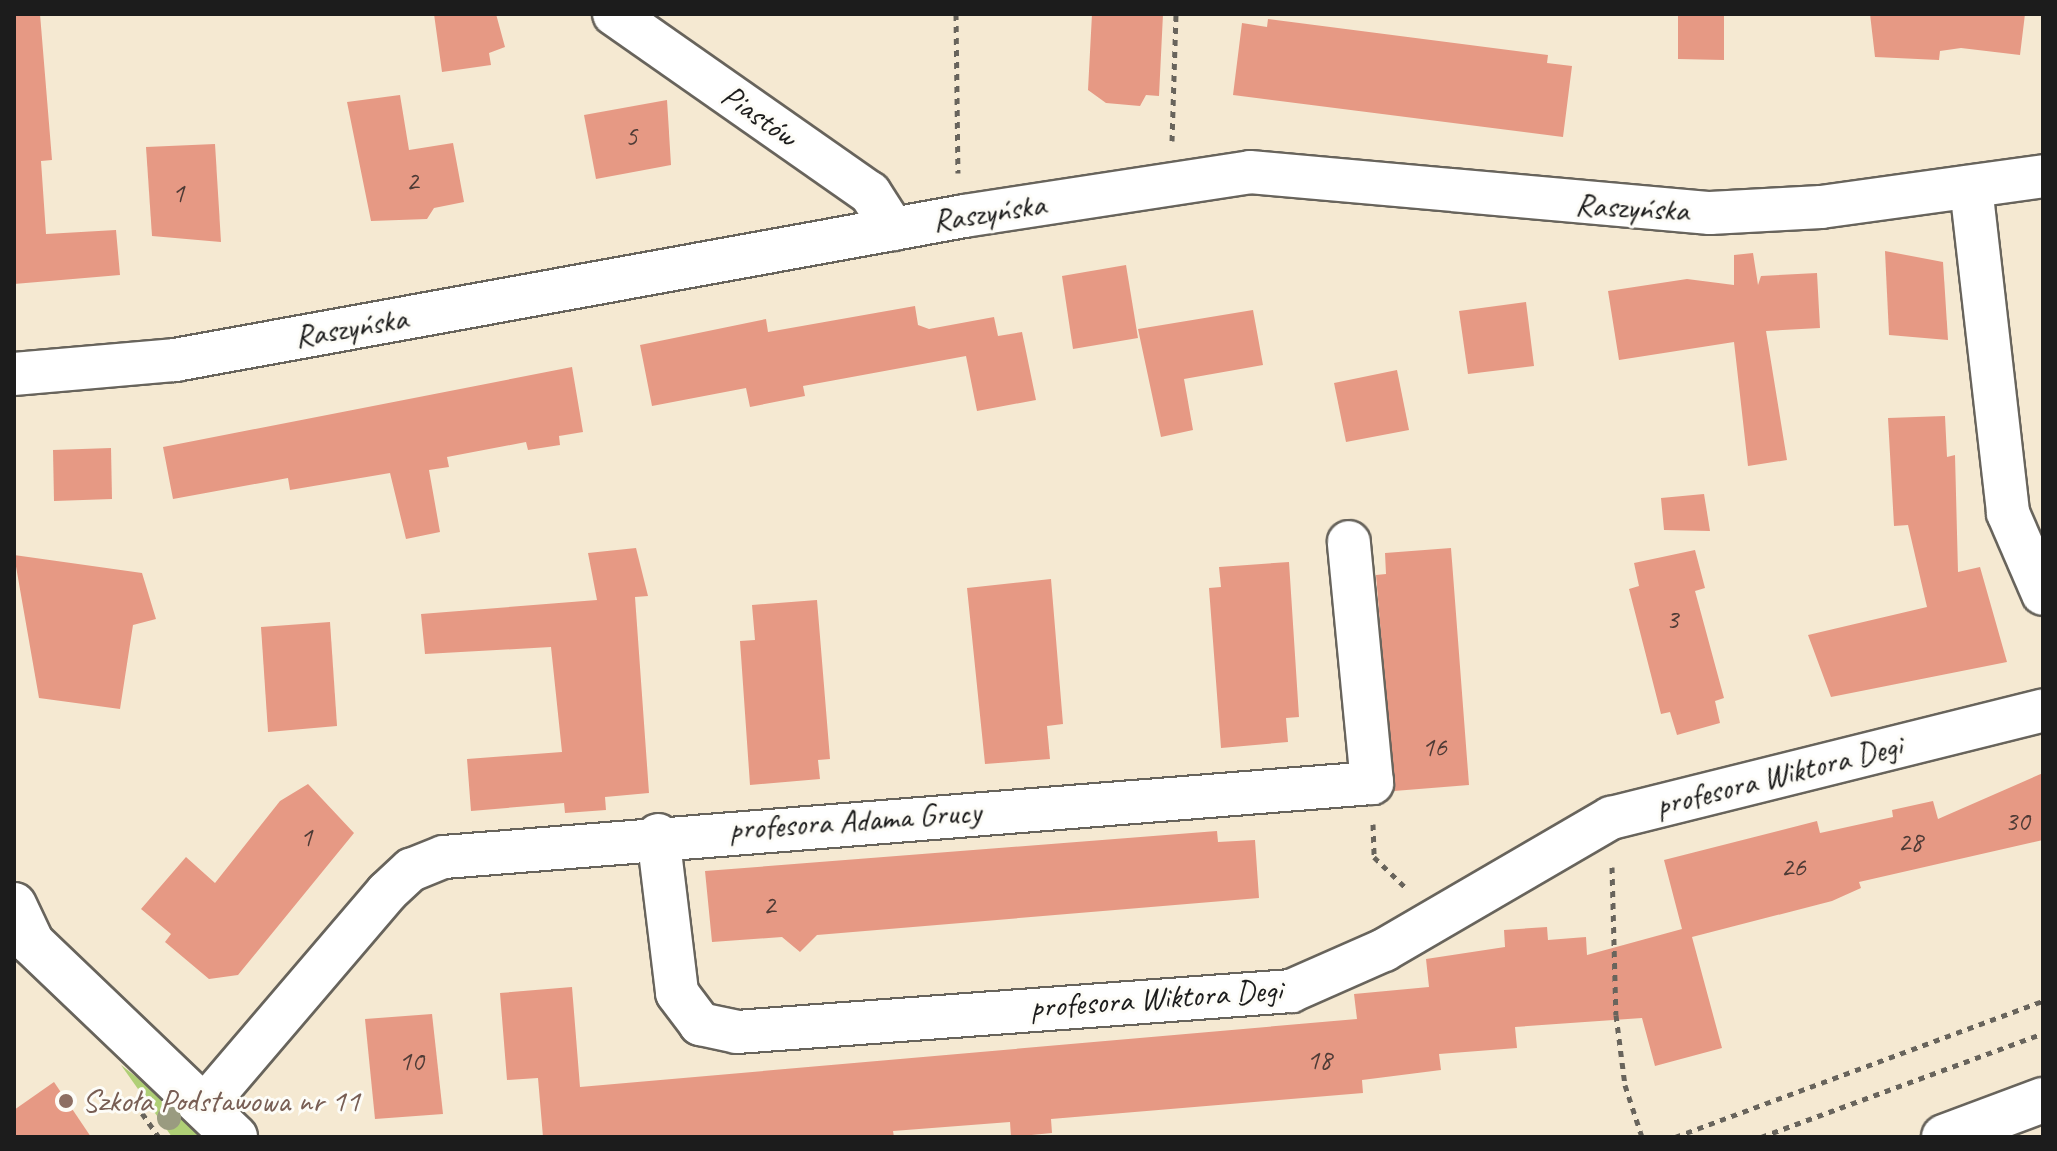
<!DOCTYPE html>
<meta charset="utf-8">
<style>
body{margin:0}
#map{position:relative;width:2057px;height:1151px;overflow:hidden;background:#f5e9d2;font-family:Caveat,sans-serif}
div>[style]{position:absolute}
.green>*{inset:0;background:#afcf76}
.building>*{inset:0;background:#e69984}
.path>*{height:5px;margin-top:-2.5px;transform-origin:0;background:repeating-linear-gradient(90deg,#68645c 0 6px,transparent 0 12px)}
.roads{filter:drop-shadow(2px 0 #68645c) drop-shadow(-2px 0 #68645c) drop-shadow(0 2px #68645c) drop-shadow(0 -2px #68645c)}
.street>*{height:42px;margin:-21px;padding:0 21px;transform-origin:21px;border-radius:21px;background:#fff}
.secondary>*{height:44px;margin:-22px;padding:0 22px;transform-origin:22px;border-radius:22px;background:#fff}
.trees>*{width:24px;height:24px;margin:-12px;border-radius:50%;background:#9a9b80}
.dots>*{width:22px;height:22px;translate:-50% -50%;box-sizing:border-box;border:4px solid #fdfcf7;border-radius:50%}
span{translate:-50% -50%;white-space:nowrap;text-align:center;line-height:1.15;-webkit-text-stroke:6px #fdfcf7;paint-order:stroke}
.number-label{font-size:28px;color:#4e3b36}
.number-label span{-webkit-text-stroke-width:0}
.street-label{font-size:32px;color:#1c1c1c}
.education-label{font-size:32px;color:#785e54}
.left{translate:0 -50%;text-align:left}
.frame{position:absolute;inset:0;border:16px solid #1c1c1c;pointer-events:none}
</style>
<div id="map">
<div class="green">
<div style="clip-path:polygon(121px 1065px,170px 1103px,207px 1137px,172px 1137px)"></div>
</div>
<div class="building">
<div style="clip-path:polygon(40px 14px,52px 160px,41px 161px,46px 234px,116px 230px,120px 275px,14px 284px,14px 15px)"></div>
<div style="clip-path:polygon(434px 14px,496px 14px,505px 47px,489px 53px,491px 65px,442px 72px)"></div>
<div style="clip-path:polygon(1092px 14px,1163px 14px,1159px 96px,1146px 95px,1140px 106px,1106px 103px,1088px 90px)"></div>
<div style="clip-path:polygon(1678px 14px,1724px 14px,1724px 60px,1678px 59px)"></div>
<div style="clip-path:polygon(1870px 14px,2025px 14px,2020px 55px,1961px 48px,1940px 51px,1939px 60px,1875px 57px)"></div>
<div style="clip-path:polygon(1268px 19px,1548px 55px,1547px 63px,1572px 66px,1563px 137px,1233px 95px,1242px 23px,1267px 27px)"></div>
<div style="clip-path:polygon(400px 95px,409px 150px,453px 143px,464px 202px,434px 208px,427px 219px,371px 221px,347px 102px)"></div>
<div style="clip-path:polygon(667px 100px,671px 165px,596px 179px,584px 115px)"></div>
<div style="clip-path:polygon(215px 144px,221px 242px,152px 236px,146px 147px)"></div>
<div style="clip-path:polygon(1885px 251px,1943px 262px,1948px 340px,1889px 335px)"></div>
<div style="clip-path:polygon(1753px 253px,1758px 285px,1761px 276px,1817px 273px,1820px 328px,1766px 331px,1787px 460px,1748px 466px,1734px 342px,1619px 360px,1608px 291px,1687px 279px,1734px 285px,1734px 255px)"></div>
<div style="clip-path:polygon(1126px 265px,1138px 338px,1073px 349px,1062px 276px)"></div>
<div style="clip-path:polygon(1526px 302px,1534px 366px,1468px 374px,1459px 311px)"></div>
<div style="clip-path:polygon(915px 306px,918px 325px,929px 329px,994px 317px,998px 336px,1022px 332px,1036px 400px,977px 411px,966px 356px,803px 386px,805px 396px,750px 407px,746px 388px,652px 406px,640px 345px,766px 319px,768px 332px)"></div>
<div style="clip-path:polygon(1253px 310px,1263px 365px,1184px 379px,1193px 430px,1161px 437px,1138px 329px)"></div>
<div style="clip-path:polygon(572px 367px,583px 432px,559px 436px,560px 445px,528px 450px,526px 442px,447px 457px,449px 467px,429px 470px,440px 532px,406px 539px,390px 473px,290px 490px,288px 478px,173px 499px,163px 447px)"></div>
<div style="clip-path:polygon(1397px 370px,1409px 430px,1346px 442px,1334px 383px)"></div>
<div style="clip-path:polygon(1945px 416px,1947px 457px,1955px 455px,1958px 572px,1980px 567px,2007px 662px,1831px 697px,1808px 635px,1927px 607px,1908px 525px,1894px 526px,1888px 418px)"></div>
<div style="clip-path:polygon(111px 448px,112px 499px,54px 501px,53px 450px)"></div>
<div style="clip-path:polygon(1704px 494px,1710px 531px,1664px 530px,1661px 498px)"></div>
<div style="clip-path:polygon(636px 548px,648px 596px,635px 597px,649px 793px,605px 797px,606px 810px,565px 813px,564px 803px,471px 811px,467px 759px,562px 752px,551px 647px,425px 654px,421px 614px,597px 600px,588px 553px)"></div>
<div style="clip-path:polygon(1451px 548px,1469px 785px,1394px 791px,1376px 575px,1386px 574px,1385px 553px)"></div>
<div style="clip-path:polygon(1695px 550px,1705px 588px,1695px 591px,1724px 698px,1715px 701px,1720px 723px,1677px 735px,1670px 712px,1661px 714px,1629px 589px,1639px 586px,1634px 563px)"></div>
<div style="clip-path:polygon(14px 555px,142px 573px,156px 619px,133px 625px,120px 709px,39px 698px)"></div>
<div style="clip-path:polygon(1289px 562px,1299px 717px,1286px 718px,1288px 742px,1221px 748px,1209px 588px,1221px 587px,1219px 567px)"></div>
<div style="clip-path:polygon(1051px 579px,1063px 724px,1047px 726px,1050px 759px,985px 764px,967px 588px)"></div>
<div style="clip-path:polygon(817px 600px,830px 759px,818px 760px,820px 779px,750px 785px,740px 641px,755px 640px,752px 605px)"></div>
<div style="clip-path:polygon(330px 622px,337px 726px,268px 732px,261px 627px)"></div>
<div style="clip-path:polygon(2043px 773px,2043px 840px,1859px 882px,1861px 888px,1832px 901px,1692px 937px,1722px 1048px,1655px 1066px,1642px 1018px,1515px 1027px,1517px 1048px,1439px 1054px,1441px 1070px,1362px 1080px,1363px 1093px,1051px 1119px,1052px 1133px,1011px 1137px,1010px 1122px,893px 1131px,894px 1137px,543px 1137px,538px 1078px,507px 1080px,500px 993px,572px 987px,580px 1087px,1357px 1019px,1354px 994px,1429px 987px,1426px 959px,1505px 947px,1504px 930px,1547px 927px,1548px 940px,1586px 937px,1587px 955px,1682px 929px,1664px 860px,1817px 821px,1820px 833px,1893px 817px,1892px 810px,1933px 801px,1938px 819px)"></div>
<div style="clip-path:polygon(308px 784px,354px 833px,238px 975px,209px 979px,165px 942px,171px 934px,141px 909px,186px 857px,215px 883px,280px 801px)"></div>
<div style="clip-path:polygon(1217px 831px,1218px 842px,1255px 840px,1259px 898px,817px 935px,800px 952px,782px 937px,712px 942px,705px 871px)"></div>
<div style="clip-path:polygon(432px 1014px,443px 1114px,375px 1119px,365px 1019px)"></div>
<div style="clip-path:polygon(54px 1082px,91px 1137px,14px 1137px,14px 1110px)"></div>
</div>
<div class="path">
<div style="left:956px;top:14px;width:159px;rotate:89.3deg"></div>
<div style="left:1172px;top:141px;width:127px;rotate:-88.2deg"></div>
<div style="left:1373px;top:824px;width:33px;rotate:88deg"></div>
<div style="left:1374px;top:857px;width:45px;rotate:44.1deg"></div>
<div style="left:1612px;top:867px;width:148px;rotate:88.5deg"></div>
<div style="left:1616px;top:1015px;width:71px;rotate:82.7deg"></div>
<div style="left:1625px;top:1085px;width:55px;rotate:71.9deg"></div>
<div style="left:142px;top:1113px;width:29px;rotate:55deg"></div>
<div style="left:1675px;top:1137px;width:392px;rotate:-20.3deg"></div>
<div style="left:1761px;top:1137px;width:301px;rotate:-20.2deg"></div>
</div>
<div class="roads">
<div class="street">
<div style="left:614px;top:14px;width:312px;rotate:35deg"></div>
<div style="left:870px;top:193px;width:43px;rotate:57.4deg"></div>
<div style="left:1971px;top:187px;width:328px;rotate:83.5deg"></div>
<div style="left:2008px;top:513px;width:88px;rotate:66.6deg"></div>
<div style="left:14px;top:374px;width:162px;rotate:-5deg"></div>
<div style="left:175px;top:360px;width:802px;rotate:-10.34deg"></div>
<div style="left:964px;top:216px;width:289px;rotate:-8.7deg"></div>
<div style="left:1250px;top:172px;width:462px;rotate:5.1deg"></div>
<div style="left:1710px;top:213px;width:111px;rotate:-3.1deg"></div>
<div style="left:1821px;top:207px;width:224px;rotate:-7.9deg"></div>
<div style="left:658px;top:835px;width:159px;rotate:83.1deg"></div>
<div style="left:677px;top:993px;width:39px;rotate:53deg"></div>
<div style="left:700px;top:1024px;width:38px;rotate:12deg"></div>
<div style="left:737px;top:1032px;width:556px;rotate:-4.23deg"></div>
<div style="left:1291px;top:991px;width:102px;rotate:-23.8deg"></div>
<div style="left:1384px;top:950px;width:263px;rotate:-30.2deg"></div>
<div style="left:1611px;top:818px;width:445px;rotate:-14deg"></div>
<div style="left:206px;top:1104px;width:279px;rotate:-49.5deg"></div>
<div style="left:387px;top:892px;width:33px;rotate:-43deg"></div>
<div style="left:411px;top:870px;width:35px;rotate:-22deg"></div>
<div style="left:444px;top:857px;width:931px;rotate:-4.56deg"></div>
<div style="left:1372px;top:783px;width:242px;rotate:-95.5deg"></div>
</div>
<div class="secondary">
<div style="left:14px;top:905px;width:42px;rotate:64.7deg"></div>
<div style="left:32px;top:943px;width:281px;rotate:43.7deg"></div>
<div style="left:1944px;top:1137px;width:106px;rotate:-20.5deg"></div>
</div>
</div>
<div class="trees">
<div style="left:169px;top:1118px"></div>
</div>
<div class="dots">
<div style="left:66px;top:1101px;background:#8d6e63"></div>
</div>
<div class="number-label">
<span style="left:631px;top:136px">5</span>
<span style="left:412px;top:181px">2</span>
<span style="left:178px;top:193px">1</span>
<span style="left:1672px;top:619px">3</span>
<span style="left:1434px;top:747px">16</span>
<span style="left:2017px;top:821px">30</span>
<span style="left:306px;top:837px">1</span>
<span style="left:1910px;top:842px">28</span>
<span style="left:1793px;top:867px">26</span>
<span style="left:769px;top:905px">2</span>
<span style="left:1319px;top:1060px">18</span>
<span style="left:411px;top:1061px">10</span>
</div>
<div class="street-label">
<span style="left:759px;top:116px;rotate:35deg">Piastów</span>
<span style="left:1632px;top:208px;rotate:3deg">Raszyńska</span>
<span style="left:989px;top:213px;rotate:-9deg">Raszyńska</span>
<span style="left:351px;top:328px;rotate:-10deg">Raszyńska</span>
<span style="left:1779px;top:776px;rotate:-14deg">profesora Wiktora Degi</span>
<span style="left:855px;top:821px;rotate:-4deg">profesora Adama Grucy</span>
<span style="left:1156px;top:999px;rotate:-4deg">profesora Wiktora Degi</span>
</div>
<div class="education-label">
<span class="left" style="left:82px;top:1101px">Szkoła Podstawowa nr 11</span>
</div>
<div class="frame"></div>
</div>
